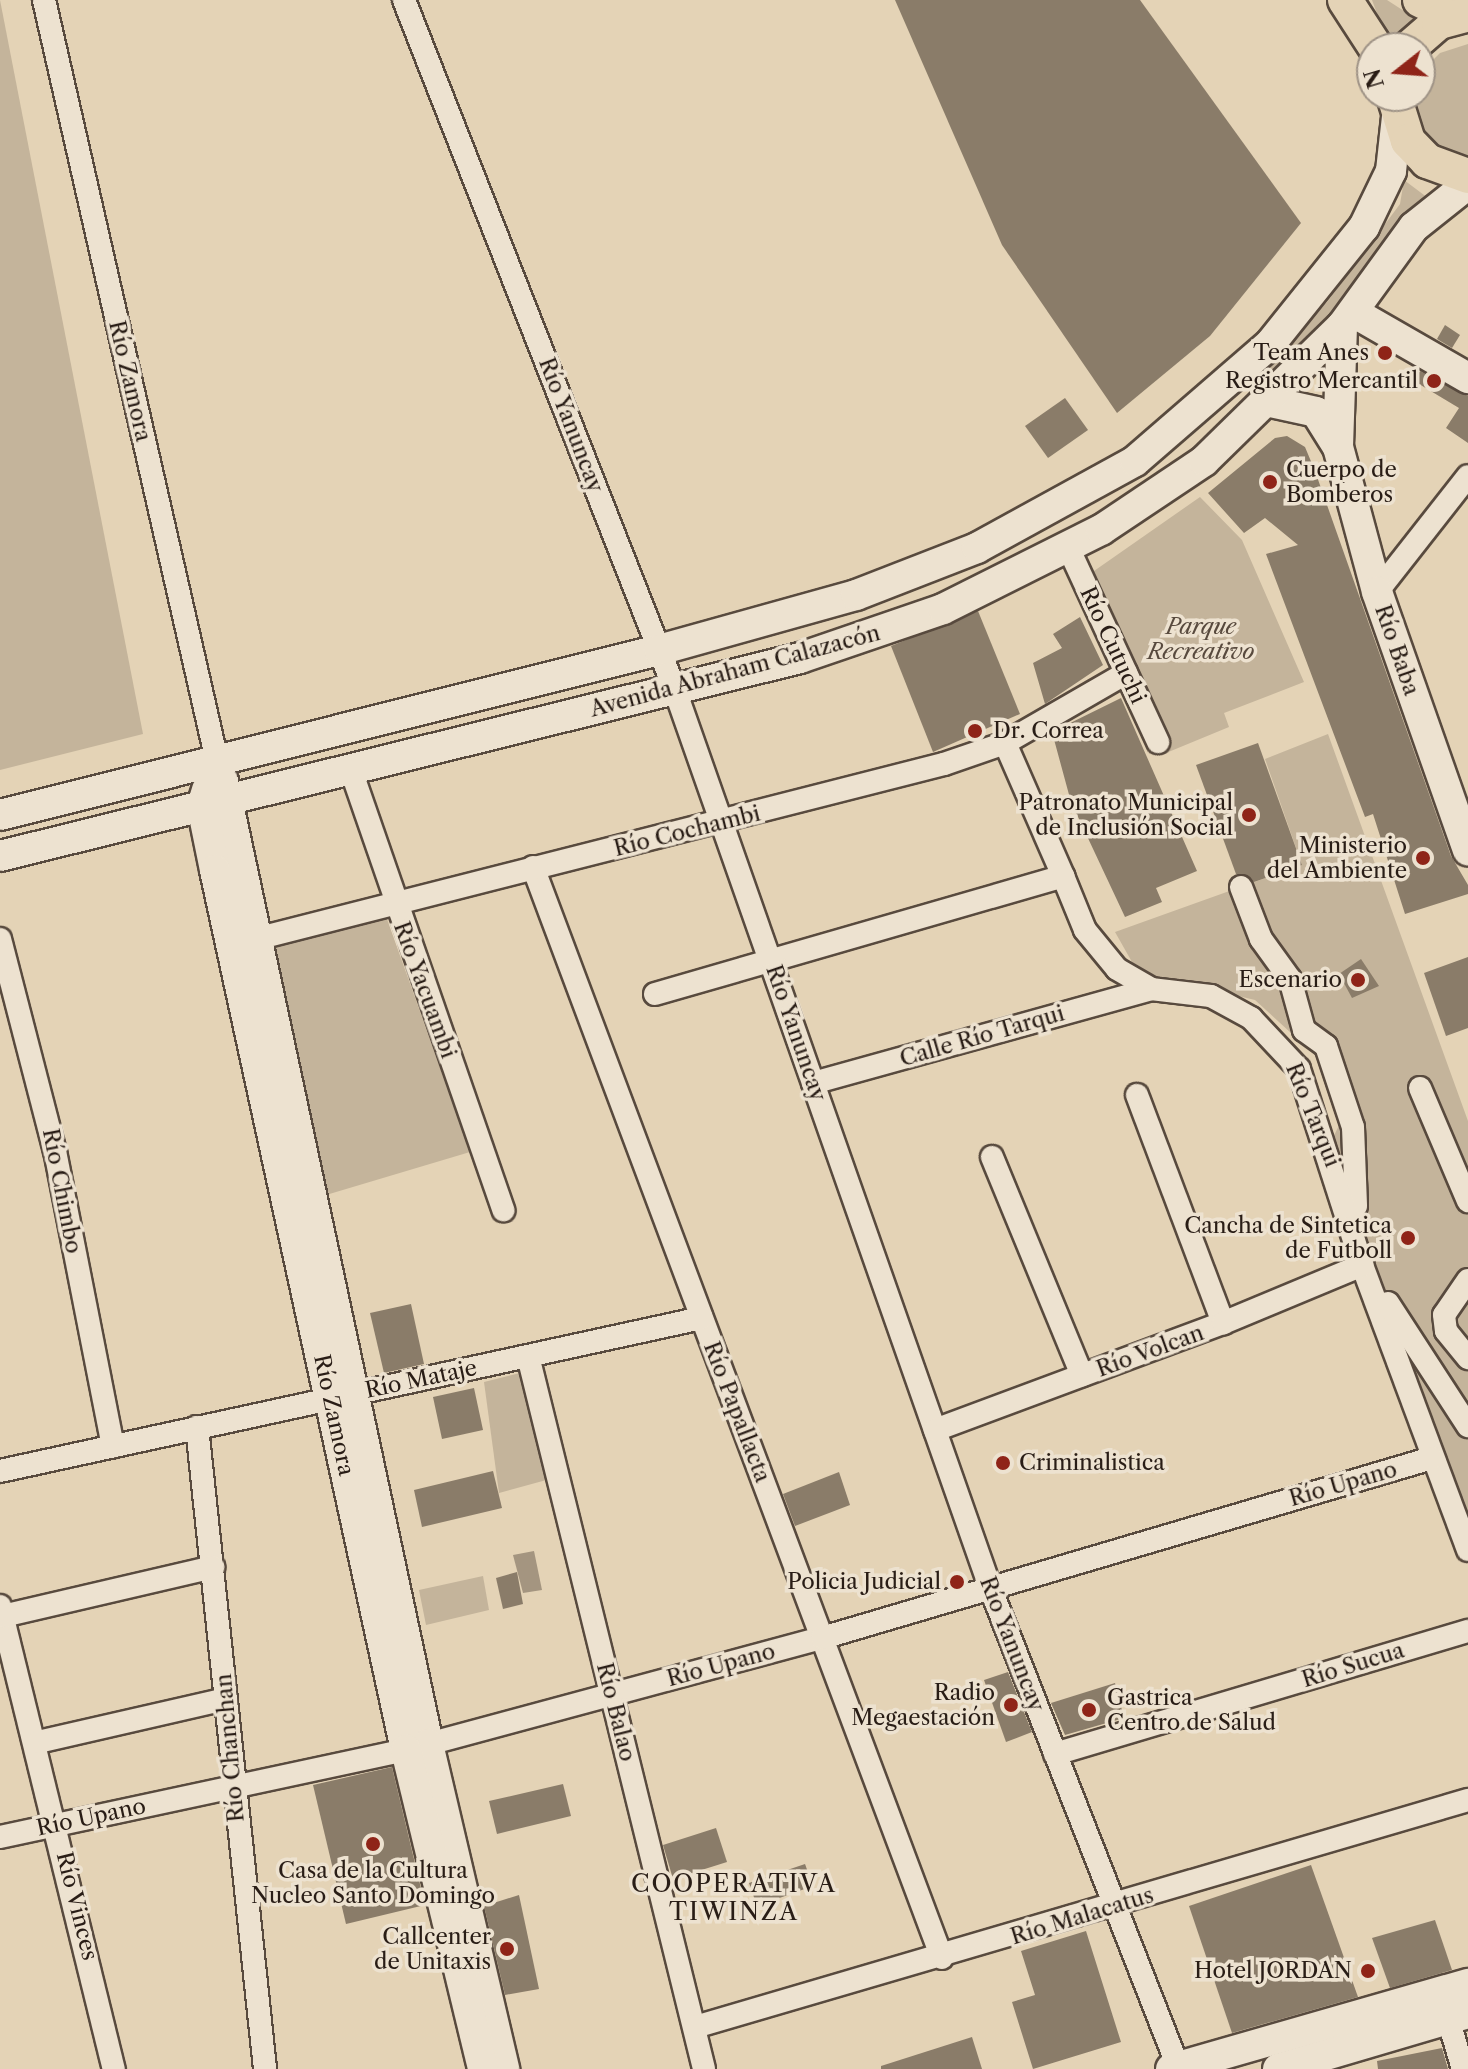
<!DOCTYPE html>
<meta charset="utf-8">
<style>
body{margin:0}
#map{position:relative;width:1468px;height:2069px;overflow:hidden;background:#e4d3b6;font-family:"Libre Caslon Text",serif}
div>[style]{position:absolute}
.green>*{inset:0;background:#c4b49b}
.water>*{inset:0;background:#a49580}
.building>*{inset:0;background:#8a7c69}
.roads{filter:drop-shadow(2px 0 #584a3e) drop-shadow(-2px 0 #584a3e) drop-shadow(0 2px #584a3e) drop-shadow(0 -2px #584a3e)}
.street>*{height:22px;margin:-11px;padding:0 11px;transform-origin:11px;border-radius:11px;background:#ede2d0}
.secondary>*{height:30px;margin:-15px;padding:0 15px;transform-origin:15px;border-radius:15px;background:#ede2d0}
.primary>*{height:34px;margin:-17px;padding:0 17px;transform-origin:17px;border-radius:17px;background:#e4d3b6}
.dots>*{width:22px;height:22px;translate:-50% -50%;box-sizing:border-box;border:4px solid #ede2d0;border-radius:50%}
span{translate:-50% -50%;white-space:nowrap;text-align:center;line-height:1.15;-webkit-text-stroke:7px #ede2d0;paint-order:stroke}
.poi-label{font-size:22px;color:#291d16}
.right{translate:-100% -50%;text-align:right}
.left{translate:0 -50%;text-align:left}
.street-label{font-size:22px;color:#291d16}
.park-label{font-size:22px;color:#584a3e;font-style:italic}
.neighbourhood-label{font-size:24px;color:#291d16;letter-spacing:2px}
.north{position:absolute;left:1356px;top:32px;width:80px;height:80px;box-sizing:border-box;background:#ede2d0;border:2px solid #9f9386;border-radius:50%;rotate:253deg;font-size:22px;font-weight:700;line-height:32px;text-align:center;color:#291d16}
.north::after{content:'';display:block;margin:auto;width:28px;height:36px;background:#8f2418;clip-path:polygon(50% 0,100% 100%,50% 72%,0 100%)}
</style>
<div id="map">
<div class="green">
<div style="clip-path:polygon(0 0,143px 734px,0 770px)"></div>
<div style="clip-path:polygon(1372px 0,1387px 0,1421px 22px,1390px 48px)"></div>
<div style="clip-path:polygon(1468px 44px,1468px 167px,1449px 161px,1419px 131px,1413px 110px,1425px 68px,1440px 53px)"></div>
<div style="clip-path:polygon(1404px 180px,1428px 198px,1411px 208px,1337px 309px,1261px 394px,1252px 385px,1328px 301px,1400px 204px)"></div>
<div style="clip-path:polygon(1200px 497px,1242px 540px,1304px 682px,1224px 713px,1229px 727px,1166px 753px,1094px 584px,1094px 571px)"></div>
<div style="clip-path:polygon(1328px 734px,1468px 1121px,1468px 1515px,1330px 1144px,1342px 1119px,1315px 1055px,1255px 1000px,1155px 976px,1132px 962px,1115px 932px,1302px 865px,1265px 759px)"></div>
<div style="clip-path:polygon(387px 919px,470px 1152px,316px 1198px,264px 948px)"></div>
<div style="clip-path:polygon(528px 1371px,550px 1479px,499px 1493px,484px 1382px)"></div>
<div style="clip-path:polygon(483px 1576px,489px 1610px,426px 1625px,419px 1590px)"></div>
</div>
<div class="water">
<div style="clip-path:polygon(534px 1551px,542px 1590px,523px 1593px,513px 1555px)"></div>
</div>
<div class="building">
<div style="clip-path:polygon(895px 0,1140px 0,1301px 223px,1210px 336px,1117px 413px,1002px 245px)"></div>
<div style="clip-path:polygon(1445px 325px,1460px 335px,1452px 348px,1437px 339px)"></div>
<div style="clip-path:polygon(1420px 371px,1468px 396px,1468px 443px,1446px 428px,1459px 408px,1414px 381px)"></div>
<div style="clip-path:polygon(1065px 398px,1088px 430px,1048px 458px,1025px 426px)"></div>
<div style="clip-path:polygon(1287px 436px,1305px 447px,1315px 471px,1451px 856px,1468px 885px,1468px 894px,1405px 914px,1373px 814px,1365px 817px,1266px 554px,1298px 545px,1265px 518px,1244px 533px,1208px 493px,1275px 438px)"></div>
<div style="clip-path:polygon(978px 611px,1020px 714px,933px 752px,891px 646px)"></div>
<div style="clip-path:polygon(1080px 617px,1103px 665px,1045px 704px,1033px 663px,1062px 648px,1053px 634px)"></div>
<div style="clip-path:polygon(1121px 698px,1197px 871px,1156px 888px,1162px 902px,1125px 917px,1071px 802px,1052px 732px)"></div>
<div style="clip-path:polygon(1258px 743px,1302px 865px,1254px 882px,1236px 874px,1196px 765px)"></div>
<div style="clip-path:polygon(1468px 957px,1468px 1028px,1446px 1036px,1424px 973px)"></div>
<div style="clip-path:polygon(1361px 959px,1379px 986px,1352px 998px,1339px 974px)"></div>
<div style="clip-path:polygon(411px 1304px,424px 1364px,384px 1373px,370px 1313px)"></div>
<div style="clip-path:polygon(474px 1388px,483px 1430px,442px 1439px,433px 1397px)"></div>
<div style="clip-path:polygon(493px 1471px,502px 1508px,422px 1527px,414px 1490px)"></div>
<div style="clip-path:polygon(839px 1472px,850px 1505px,795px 1526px,783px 1494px)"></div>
<div style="clip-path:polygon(517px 1572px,523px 1604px,503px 1609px,496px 1578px)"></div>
<div style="clip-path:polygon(1008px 1672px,1032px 1732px,1006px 1742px,984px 1680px)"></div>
<div style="clip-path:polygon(1115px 1683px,1124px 1718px,1065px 1735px,1051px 1703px)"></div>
<div style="clip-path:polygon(392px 1767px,425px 1905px,346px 1924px,313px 1785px)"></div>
<div style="clip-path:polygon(563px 1784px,571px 1816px,497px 1834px,489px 1801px)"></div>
<div style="clip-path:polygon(716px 1828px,727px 1862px,673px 1879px,663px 1845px)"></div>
<div style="clip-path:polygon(805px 1864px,813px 1886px,757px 1906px,749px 1883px)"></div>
<div style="clip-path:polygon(1311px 1865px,1358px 1997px,1232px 2033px,1189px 1906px)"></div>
<div style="clip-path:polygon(519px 1895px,539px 1989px,505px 1995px,484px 1906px)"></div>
<div style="clip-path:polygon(1435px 1920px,1452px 1970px,1390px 1988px,1372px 1938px)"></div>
<div style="clip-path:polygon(1086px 1931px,1121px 2042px,1033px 2069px,1012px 2002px,1035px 1995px,1021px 1951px)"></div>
<div style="clip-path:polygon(972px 2037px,982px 2069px,881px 2069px,881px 2066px)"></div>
<div style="clip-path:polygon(1442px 2048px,1448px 2069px,1378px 2069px,1377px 2061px)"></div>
</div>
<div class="roads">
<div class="street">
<div style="left:44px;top:0;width:780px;rotate:77.19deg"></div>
<div style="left:404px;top:0;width:741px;rotate:68.56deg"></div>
<div style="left:675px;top:690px;width:951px;rotate:70.65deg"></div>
<div style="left:990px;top:1587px;width:518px;rotate:68.59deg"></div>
<div style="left:1068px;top:547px;width:215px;rotate:65.2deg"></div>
<div style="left:1377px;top:592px;width:147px;rotate:-51.9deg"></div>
<div style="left:1005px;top:743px;width:145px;rotate:66.4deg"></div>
<div style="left:351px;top:770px;width:466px;rotate:70.9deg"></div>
<div style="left:533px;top:867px;width:1165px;rotate:69.45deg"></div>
<div style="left:1241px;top:887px;width:56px;rotate:69deg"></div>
<div style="left:1261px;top:939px;width:49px;rotate:54.1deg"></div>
<div style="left:1290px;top:979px;width:53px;rotate:74.6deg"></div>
<div style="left:1304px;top:1030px;width:27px;rotate:36deg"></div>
<div style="left:1326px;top:1046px;width:85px;rotate:71.6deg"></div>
<div style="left:1353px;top:1127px;width:79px;rotate:87.8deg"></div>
<div style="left:0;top:939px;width:219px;rotate:75.5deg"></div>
<div style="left:55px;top:1151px;width:301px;rotate:78.9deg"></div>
<div style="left:244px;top:942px;width:722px;rotate:-14.27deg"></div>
<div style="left:944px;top:764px;width:65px;rotate:-19deg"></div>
<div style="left:1005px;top:743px;width:140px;rotate:-30deg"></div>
<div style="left:655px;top:994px;width:425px;rotate:-16.1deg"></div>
<div style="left:1063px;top:876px;width:58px;rotate:67.8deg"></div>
<div style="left:1085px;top:930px;width:50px;rotate:50.6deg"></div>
<div style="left:1117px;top:969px;width:39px;rotate:30deg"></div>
<div style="left:1151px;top:989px;width:60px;rotate:6.7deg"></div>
<div style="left:1211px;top:996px;width:46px;rotate:28.8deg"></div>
<div style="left:1251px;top:1018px;width:70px;rotate:46.7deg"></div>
<div style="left:1299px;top:1069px;width:206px;rotate:72.2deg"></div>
<div style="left:1362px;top:1265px;width:304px;rotate:69.6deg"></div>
<div style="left:813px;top:1083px;width:351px;rotate:-15.5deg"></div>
<div style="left:1420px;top:1088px;width:123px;rotate:67deg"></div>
<div style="left:1137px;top:1095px;width:244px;rotate:69.3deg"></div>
<div style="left:992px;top:1157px;width:236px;rotate:67.6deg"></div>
<div style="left:1468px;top:1280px;width:42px;rotate:124.4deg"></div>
<div style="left:1444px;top:1315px;width:16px;rotate:83deg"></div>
<div style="left:1446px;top:1331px;width:35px;rotate:51deg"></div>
<div style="left:1388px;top:1303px;width:147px;rotate:57deg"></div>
<div style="left:528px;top:1356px;width:734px;rotate:76.13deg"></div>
<div style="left:197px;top:1427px;width:646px;rotate:83.95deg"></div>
<div style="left:935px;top:1430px;width:307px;rotate:-20.4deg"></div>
<div style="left:1223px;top:1323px;width:151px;rotate:-22.6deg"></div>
<div style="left:0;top:1471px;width:718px;rotate:-12.3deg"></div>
<div style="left:0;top:1606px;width:477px;rotate:76.2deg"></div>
<div style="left:3px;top:1616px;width:216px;rotate:-13.1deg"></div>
<div style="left:38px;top:1742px;width:192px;rotate:-12.9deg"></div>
<div style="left:1055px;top:1754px;width:431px;rotate:-16.6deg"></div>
<div style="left:0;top:1837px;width:415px;rotate:-12.1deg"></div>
<div style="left:406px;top:1750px;width:431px;rotate:-15.1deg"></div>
<div style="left:822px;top:1638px;width:636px;rotate:-16.44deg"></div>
<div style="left:1444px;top:2005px;width:67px;rotate:73.5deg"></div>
<div style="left:695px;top:2027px;width:806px;rotate:-16.37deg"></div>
</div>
<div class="secondary">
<div style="left:1353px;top:312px;width:133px;rotate:29.9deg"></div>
<div style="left:1342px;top:326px;width:121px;rotate:91.9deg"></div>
<div style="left:1338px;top:447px;width:150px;rotate:74.9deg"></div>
<div style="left:1377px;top:592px;width:274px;rotate:70.6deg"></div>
<div style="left:1271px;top:402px;width:46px;rotate:12.5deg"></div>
<div style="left:1316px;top:412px;width:39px;rotate:58deg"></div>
<div style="left:223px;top:781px;width:985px;rotate:77.98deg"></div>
<div style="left:428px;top:1744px;width:334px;rotate:76.8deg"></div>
<div style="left:207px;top:790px;width:17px;rotate:107deg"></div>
<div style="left:202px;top:806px;width:65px;rotate:78.5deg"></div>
<div style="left:215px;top:870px;width:900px;rotate:77.75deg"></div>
<div style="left:406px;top:1750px;width:328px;rotate:76.4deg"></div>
<div style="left:0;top:815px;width:679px;rotate:-14.06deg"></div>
<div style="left:659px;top:650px;width:205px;rotate:-15.6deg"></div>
<div style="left:856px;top:595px;width:130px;rotate:-21.2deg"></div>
<div style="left:977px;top:548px;width:180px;rotate:-28.8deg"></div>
<div style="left:1135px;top:461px;width:180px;rotate:-40.9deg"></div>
<div style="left:1271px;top:343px;width:149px;rotate:-51.3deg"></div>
<div style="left:1364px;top:227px;width:62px;rotate:-64.3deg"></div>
<div style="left:1391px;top:171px;width:54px;rotate:-83.7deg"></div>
<div style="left:0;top:856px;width:824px;rotate:-13.9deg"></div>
<div style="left:800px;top:658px;width:151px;rotate:-18.9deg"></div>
<div style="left:943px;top:609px;width:177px;rotate:-26.6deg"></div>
<div style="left:1101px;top:530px;width:124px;rotate:-33.8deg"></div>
<div style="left:1204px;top:461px;width:193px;rotate:-44.4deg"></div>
<div style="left:1342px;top:326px;width:122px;rotate:-54deg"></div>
<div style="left:1414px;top:227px;width:69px;rotate:-38.5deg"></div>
<div style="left:1171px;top:2069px;width:309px;rotate:-16deg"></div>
<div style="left:1278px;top:2069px;width:198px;rotate:-16.4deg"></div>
</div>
<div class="primary">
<div style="left:1345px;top:0;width:57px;rotate:57.1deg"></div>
<div style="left:1420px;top:0;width:37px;rotate:26deg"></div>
<div style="left:1409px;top:48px;width:40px;rotate:-41deg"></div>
<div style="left:1439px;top:22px;width:30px;rotate:-15deg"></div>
<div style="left:1394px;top:96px;width:47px;rotate:72.7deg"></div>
<div style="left:1408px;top:141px;width:28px;rotate:46deg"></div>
<div style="left:1427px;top:161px;width:44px;rotate:20.1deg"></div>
</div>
</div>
<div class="dots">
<div style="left:1385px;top:353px;background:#8f2418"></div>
<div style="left:1434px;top:381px;background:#8f2418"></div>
<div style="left:1270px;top:482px;background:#8f2418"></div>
<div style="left:975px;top:731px;background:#8f2418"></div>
<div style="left:1249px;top:815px;background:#8f2418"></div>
<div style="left:1423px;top:858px;background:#8f2418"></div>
<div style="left:1358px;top:980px;background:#8f2418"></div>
<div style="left:1408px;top:1238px;background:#8f2418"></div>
<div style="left:1003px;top:1463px;background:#8f2418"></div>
<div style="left:957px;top:1582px;background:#8f2418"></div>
<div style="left:1011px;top:1705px;background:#8f2418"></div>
<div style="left:1089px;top:1710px;background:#8f2418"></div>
<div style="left:373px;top:1844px;background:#8f2418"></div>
<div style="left:507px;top:1949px;background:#8f2418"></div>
<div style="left:1368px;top:1971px;background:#8f2418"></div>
</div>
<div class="poi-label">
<span class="right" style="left:1369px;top:353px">Team Anes</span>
<span class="right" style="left:1418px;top:381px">Registro Mercantil</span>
<span class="left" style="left:1286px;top:482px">Cuerpo de<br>Bomberos</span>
<span class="left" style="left:993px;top:731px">Dr. Correa</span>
<span class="right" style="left:1233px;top:815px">Patronato Municipal<br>de Inclusión Social</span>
<span class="right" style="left:1407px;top:858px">Ministerio<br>del Ambiente</span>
<span class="right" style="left:1342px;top:980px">Escenario</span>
<span class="right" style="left:1392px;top:1238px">Cancha de Sintetica<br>de Futboll</span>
<span class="left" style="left:1019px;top:1463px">Criminalistica</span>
<span class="right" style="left:941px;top:1582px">Policia Judicial</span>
<span class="right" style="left:995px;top:1705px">Radio<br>Megaestación</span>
<span class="left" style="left:1107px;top:1710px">Gastrica<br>Centro de Salud</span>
<span style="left:373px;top:1883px">Casa de la Cultura<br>Nucleo Santo Domingo</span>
<span class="right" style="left:491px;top:1949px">Callcenter<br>de Unitaxis</span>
<span class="right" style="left:1352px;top:1971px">Hotel JORDAN</span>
</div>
<div class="street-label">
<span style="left:130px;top:381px;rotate:77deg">Río Zamora</span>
<span style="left:571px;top:425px;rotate:69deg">Río Yanuncay</span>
<span style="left:1113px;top:645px;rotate:65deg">Río Cutuchi</span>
<span style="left:1397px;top:650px;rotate:71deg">Río Baba</span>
<span style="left:735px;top:671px;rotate:-15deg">Avenida Abraham Calazacón</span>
<span style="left:687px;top:831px;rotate:-14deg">Río Cochambi</span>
<span style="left:425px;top:990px;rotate:70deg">Río Yacuambi</span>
<span style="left:796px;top:1033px;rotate:71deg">Río Yanuncay</span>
<span style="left:982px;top:1036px;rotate:-16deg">Calle Río Tarqui</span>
<span style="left:1313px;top:1115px;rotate:68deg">Río Tarqui</span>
<span style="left:62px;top:1191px;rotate:79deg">Río Chimbo</span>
<span style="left:1150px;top:1351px;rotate:-20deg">Río Volcan</span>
<span style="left:421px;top:1379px;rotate:-12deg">Río Mataje</span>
<span style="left:737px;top:1412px;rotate:69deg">Río Papallacta</span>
<span style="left:334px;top:1415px;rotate:78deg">Río Zamora</span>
<span style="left:1343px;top:1484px;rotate:-16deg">Río Upano</span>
<span style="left:1012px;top:1644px;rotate:69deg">Río Yanuncay</span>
<span style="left:721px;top:1665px;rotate:-15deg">Río Upano</span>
<span style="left:1353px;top:1665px;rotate:-17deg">Río Sucua</span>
<span style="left:616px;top:1712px;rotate:76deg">Río Balao</span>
<span style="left:230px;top:1748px;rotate:-95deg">Río Chanchan</span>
<span style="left:91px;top:1817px;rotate:-12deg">Río Upano</span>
<span style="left:77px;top:1906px;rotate:76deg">Río Vinces</span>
<span style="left:1082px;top:1916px;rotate:-17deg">Río Malacatus</span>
</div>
<div class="park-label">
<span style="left:1201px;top:639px">Parque<br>Recreativo</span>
</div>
<div class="neighbourhood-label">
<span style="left:734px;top:1898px">COOPERATIVA<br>TIWINZA</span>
</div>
<div class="north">N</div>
</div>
